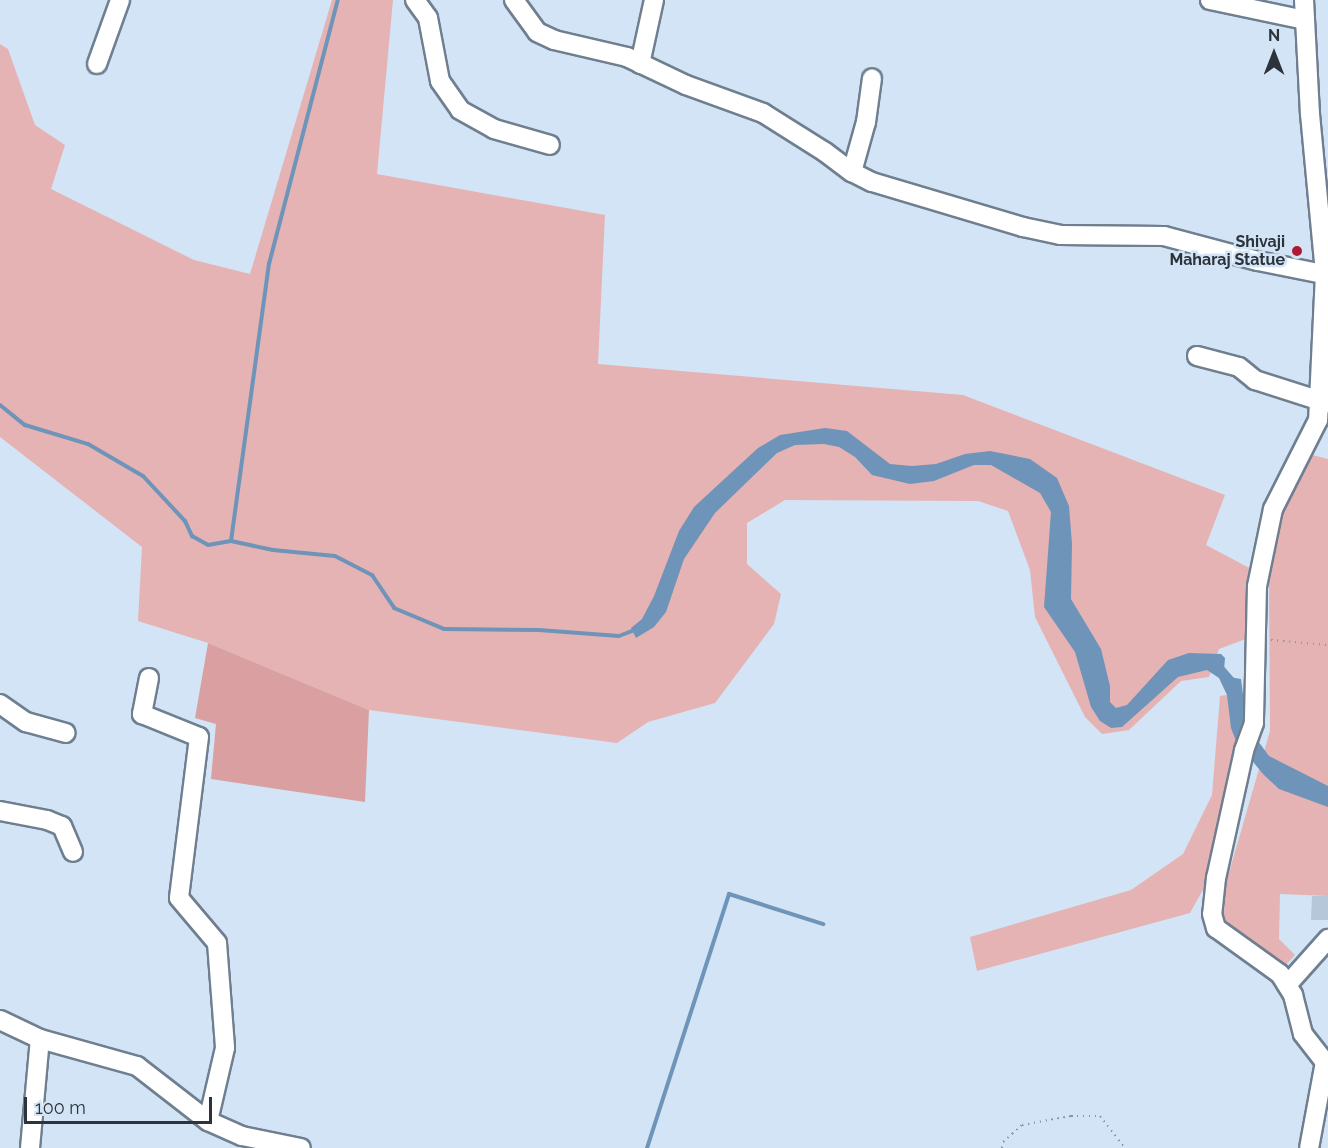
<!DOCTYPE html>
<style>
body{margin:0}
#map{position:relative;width:1328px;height:1148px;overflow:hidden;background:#d2e4f5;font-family:Raleway,sans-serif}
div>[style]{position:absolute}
.green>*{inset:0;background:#e5b3b3}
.forest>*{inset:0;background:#da9fa0}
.water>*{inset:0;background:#6e94b9}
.stream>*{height:4px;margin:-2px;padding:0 2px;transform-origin:2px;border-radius:2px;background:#6e94b9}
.building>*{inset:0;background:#b6c7d9}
.path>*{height:2px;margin-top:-1px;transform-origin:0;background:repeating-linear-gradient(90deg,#8894a1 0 1.5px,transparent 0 6px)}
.roads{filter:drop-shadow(2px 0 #6f7f8f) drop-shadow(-2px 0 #6f7f8f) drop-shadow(0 2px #6f7f8f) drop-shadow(0 -2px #6f7f8f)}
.minor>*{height:18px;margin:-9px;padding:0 9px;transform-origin:9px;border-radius:9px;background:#fff}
.dots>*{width:16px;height:16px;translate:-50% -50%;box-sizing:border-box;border:3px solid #d2e4f5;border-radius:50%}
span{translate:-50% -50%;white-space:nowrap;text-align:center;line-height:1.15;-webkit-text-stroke:5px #d2e4f5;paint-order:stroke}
.poi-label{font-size:16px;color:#2d333a;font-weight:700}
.right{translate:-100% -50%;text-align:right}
.north{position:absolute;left:1244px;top:24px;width:60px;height:60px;-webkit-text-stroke:4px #d2e4f5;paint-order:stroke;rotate:0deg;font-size:16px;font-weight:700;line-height:24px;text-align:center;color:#2d333a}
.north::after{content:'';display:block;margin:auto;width:21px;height:27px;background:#2d333a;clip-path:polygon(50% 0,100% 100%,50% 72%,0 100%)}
.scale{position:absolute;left:24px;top:1097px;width:188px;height:27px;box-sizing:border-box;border:3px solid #2d333a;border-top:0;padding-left:8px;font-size:18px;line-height:21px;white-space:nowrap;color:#2d333a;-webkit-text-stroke:4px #d2e4f5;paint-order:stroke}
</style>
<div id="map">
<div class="green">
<div style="clip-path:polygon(332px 0,393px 0,377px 174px,605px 215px,598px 364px,963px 395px,1225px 495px,1206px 545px,1255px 571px,1248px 638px,1219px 649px,1209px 677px,1181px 681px,1129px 730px,1102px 734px,1085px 717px,1035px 617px,1030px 570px,1008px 511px,978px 501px,785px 500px,747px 523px,747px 564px,781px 594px,774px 624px,715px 703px,648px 722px,617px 743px,369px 710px,208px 643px,138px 621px,142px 547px,0 437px,0 44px,8px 49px,35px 125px,65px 145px,51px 189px,194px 260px,250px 274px)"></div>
<div style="clip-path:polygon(1312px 455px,1328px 459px,1328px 896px,1280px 894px,1279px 939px,1295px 955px,1283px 968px,1242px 941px,1222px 916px,1222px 897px,1270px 731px,1269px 576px,1281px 517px)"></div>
<div style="clip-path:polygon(1245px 692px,1216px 866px,1190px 913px,977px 971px,970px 937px,1131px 890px,1183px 854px,1212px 795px,1220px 696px)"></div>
</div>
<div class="forest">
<div style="clip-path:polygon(208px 643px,369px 710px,365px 802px,211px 779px,216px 724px,195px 718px)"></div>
</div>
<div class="water">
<div style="clip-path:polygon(825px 428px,847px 431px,890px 464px,912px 466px,936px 464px,965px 454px,990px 451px,1030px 459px,1057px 478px,1069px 506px,1072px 544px,1071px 599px,1101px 649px,1110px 686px,1110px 702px,1116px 708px,1127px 705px,1168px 660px,1189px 653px,1221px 654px,1225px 658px,1224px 670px,1229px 677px,1241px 679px,1247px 726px,1269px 756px,1328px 786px,1328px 807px,1279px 789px,1263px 774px,1236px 741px,1231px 728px,1227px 695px,1219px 678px,1207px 670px,1178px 677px,1122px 727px,1111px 728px,1100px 721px,1091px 707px,1075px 652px,1044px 607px,1051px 512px,1040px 493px,991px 465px,974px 465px,934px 481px,910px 484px,872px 475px,855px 457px,839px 447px,824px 444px,795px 445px,777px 453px,715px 513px,684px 559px,666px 612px,654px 627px,636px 638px,631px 628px,642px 619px,654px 596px,679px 531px,694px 507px,758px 448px,780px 435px)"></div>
</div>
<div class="stream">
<div style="left:0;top:405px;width:32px;rotate:39deg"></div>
<div style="left:25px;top:425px;width:66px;rotate:16.8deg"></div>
<div style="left:88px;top:444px;width:64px;rotate:30.2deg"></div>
<div style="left:143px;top:476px;width:62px;rotate:47deg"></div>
<div style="left:185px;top:521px;width:17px;rotate:65deg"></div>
<div style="left:192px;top:536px;width:18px;rotate:29deg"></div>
<div style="left:208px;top:545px;width:23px;rotate:-10deg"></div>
<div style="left:231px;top:541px;width:43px;rotate:12.1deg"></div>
<div style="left:273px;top:550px;width:62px;rotate:5.5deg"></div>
<div style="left:335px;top:556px;width:42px;rotate:27.2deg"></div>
<div style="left:372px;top:575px;width:40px;rotate:56deg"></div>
<div style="left:394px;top:608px;width:54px;rotate:22.8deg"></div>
<div style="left:444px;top:629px;width:95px;rotate:0.6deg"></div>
<div style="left:539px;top:630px;width:80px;rotate:4.3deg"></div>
<div style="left:619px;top:636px;width:19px;rotate:-21deg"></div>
<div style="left:231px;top:541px;width:280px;rotate:-82.2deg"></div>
<div style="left:269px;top:264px;width:273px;rotate:-75.4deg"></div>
<div style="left:1220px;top:665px;width:20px;rotate:49deg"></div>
<div style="left:647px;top:1148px;width:267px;rotate:-72.1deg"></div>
<div style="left:729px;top:894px;width:99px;rotate:17.7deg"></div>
</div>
<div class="building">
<div style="clip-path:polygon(1312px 896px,1328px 896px,1328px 920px,1311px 920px)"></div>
</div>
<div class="path">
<div style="left:1271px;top:640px;width:57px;rotate:5deg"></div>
<div style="left:1002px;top:1148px;width:6px;rotate:-81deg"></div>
<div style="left:1003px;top:1142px;width:25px;rotate:-42deg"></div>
<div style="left:1022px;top:1125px;width:50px;rotate:-10.4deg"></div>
<div style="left:1071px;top:1116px;width:29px"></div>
<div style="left:1100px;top:1116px;width:41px;rotate:52deg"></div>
</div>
<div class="roads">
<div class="minor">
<div style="left:415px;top:0;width:22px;rotate:54deg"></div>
<div style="left:428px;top:18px;width:64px;rotate:79.2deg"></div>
<div style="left:440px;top:81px;width:35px;rotate:55deg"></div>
<div style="left:460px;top:110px;width:39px;rotate:29deg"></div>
<div style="left:494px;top:129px;width:58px;rotate:15.9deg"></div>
<div style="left:514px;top:0;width:39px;rotate:54deg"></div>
<div style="left:537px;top:32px;width:19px;rotate:25deg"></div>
<div style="left:554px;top:40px;width:75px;rotate:13.1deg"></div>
<div style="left:627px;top:57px;width:65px;rotate:25.4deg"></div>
<div style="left:686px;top:85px;width:82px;rotate:20deg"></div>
<div style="left:763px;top:113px;width:73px;rotate:32.2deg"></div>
<div style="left:825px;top:152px;width:34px;rotate:37deg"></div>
<div style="left:852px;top:172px;width:22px;rotate:27deg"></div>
<div style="left:872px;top:182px;width:158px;rotate:16.6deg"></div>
<div style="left:1023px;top:227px;width:38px;rotate:12deg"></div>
<div style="left:1060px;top:235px;width:104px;rotate:0.6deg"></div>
<div style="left:1164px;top:236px;width:97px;rotate:14.9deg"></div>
<div style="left:1258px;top:261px;width:71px;rotate:11.3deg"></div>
<div style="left:1210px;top:0;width:97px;rotate:11.9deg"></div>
<div style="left:1304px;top:0;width:114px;rotate:87deg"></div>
<div style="left:1310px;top:114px;width:161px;rotate:84.6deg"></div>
<div style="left:1325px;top:274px;width:146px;rotate:92.7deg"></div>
<div style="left:1318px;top:420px;width:100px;rotate:116.8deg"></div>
<div style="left:1273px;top:509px;width:79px;rotate:101.7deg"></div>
<div style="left:1257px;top:586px;width:137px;rotate:91.3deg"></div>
<div style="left:1254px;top:723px;width:30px;rotate:110deg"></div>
<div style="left:1244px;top:751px;width:130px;rotate:102.4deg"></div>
<div style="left:1216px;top:878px;width:36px;rotate:96deg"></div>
<div style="left:1212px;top:914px;width:15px;rotate:74deg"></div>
<div style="left:1216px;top:928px;width:79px;rotate:35.7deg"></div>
<div style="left:1280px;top:974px;width:25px;rotate:58deg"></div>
<div style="left:1293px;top:995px;width:40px;rotate:75.6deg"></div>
<div style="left:1303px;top:1034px;width:36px;rotate:52deg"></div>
<div style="left:1325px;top:1062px;width:87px;rotate:100.5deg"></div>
<div style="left:97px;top:64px;width:68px;rotate:-70.2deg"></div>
<div style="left:640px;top:64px;width:66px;rotate:-77.7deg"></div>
<div style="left:852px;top:172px;width:52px;rotate:-74.4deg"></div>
<div style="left:866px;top:122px;width:44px;rotate:-82.2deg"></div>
<div style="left:1197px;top:356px;width:43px;rotate:14.7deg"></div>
<div style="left:1239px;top:367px;width:21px;rotate:39deg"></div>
<div style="left:1255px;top:380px;width:76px;rotate:17.7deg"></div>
<div style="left:149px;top:678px;width:37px;rotate:101deg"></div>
<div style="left:142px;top:714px;width:61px;rotate:22deg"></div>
<div style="left:199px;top:737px;width:162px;rotate:97.1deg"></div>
<div style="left:179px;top:898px;width:59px;rotate:49.8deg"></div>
<div style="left:217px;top:943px;width:105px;rotate:85.6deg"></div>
<div style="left:225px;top:1048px;width:75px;rotate:103.1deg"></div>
<div style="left:0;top:704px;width:32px;rotate:35deg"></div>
<div style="left:26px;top:722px;width:41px;rotate:15.4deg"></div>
<div style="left:0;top:811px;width:48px;rotate:10.8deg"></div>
<div style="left:47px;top:820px;width:16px;rotate:22deg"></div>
<div style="left:62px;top:826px;width:28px;rotate:67deg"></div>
<div style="left:1287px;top:985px;width:62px;rotate:-48.3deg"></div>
<div style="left:0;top:1020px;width:44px;rotate:25.4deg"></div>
<div style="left:40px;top:1039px;width:101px;rotate:15.6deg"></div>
<div style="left:137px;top:1066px;width:90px;rotate:37.8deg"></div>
<div style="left:208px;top:1121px;width:37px;rotate:24deg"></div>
<div style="left:242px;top:1136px;width:60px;rotate:11.5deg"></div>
<div style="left:30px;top:1148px;width:109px;rotate:-84.8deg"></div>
</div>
</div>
<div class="dots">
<div style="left:1297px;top:251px;background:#ae1a36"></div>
</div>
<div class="poi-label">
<span class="right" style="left:1285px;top:251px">Shivaji<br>Maharaj Statue</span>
</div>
<div class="north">N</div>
<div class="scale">100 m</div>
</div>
